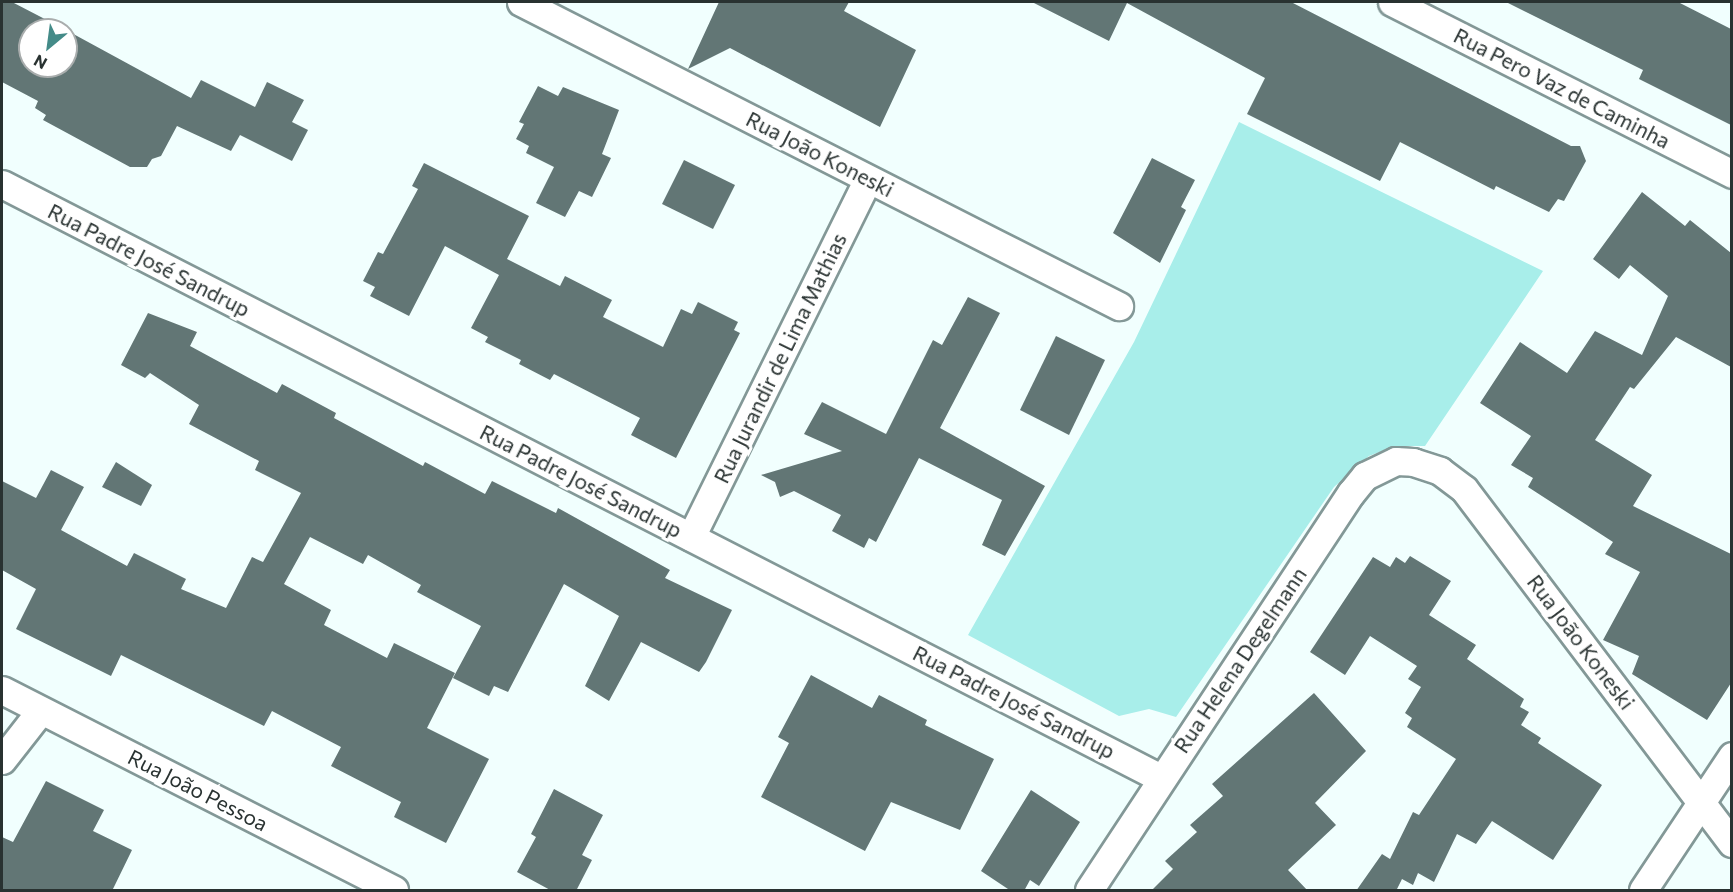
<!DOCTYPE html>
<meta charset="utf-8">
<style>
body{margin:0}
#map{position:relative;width:1733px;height:892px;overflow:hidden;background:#f1fffe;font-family:Commissioner,sans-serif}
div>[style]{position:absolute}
.green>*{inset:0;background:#a8eeea}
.building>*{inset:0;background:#627675}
.roads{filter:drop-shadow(2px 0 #839897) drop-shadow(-2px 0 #839897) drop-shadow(0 2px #839897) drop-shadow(0 -2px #839897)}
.street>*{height:27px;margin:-13.5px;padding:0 13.5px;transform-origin:13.5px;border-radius:13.5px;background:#fff}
span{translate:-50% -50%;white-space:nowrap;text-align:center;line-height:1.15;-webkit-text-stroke:6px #fff;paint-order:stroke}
.street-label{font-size:21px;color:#293231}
.frame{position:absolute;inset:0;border:3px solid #293231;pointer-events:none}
.north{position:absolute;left:18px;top:18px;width:60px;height:60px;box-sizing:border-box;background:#fff;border:2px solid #a9adad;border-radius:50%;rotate:209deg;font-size:16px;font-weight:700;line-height:24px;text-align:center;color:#293231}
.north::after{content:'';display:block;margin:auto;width:21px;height:27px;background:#448b88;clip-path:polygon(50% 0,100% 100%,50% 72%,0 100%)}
</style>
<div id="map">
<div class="green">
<div style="clip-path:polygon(1239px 122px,1543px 271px,1425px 446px,1395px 446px,1369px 456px,1334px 487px,1176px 717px,1149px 709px,1119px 716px,968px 635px,1134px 342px)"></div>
</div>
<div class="building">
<div style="clip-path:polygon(2px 2px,12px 2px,66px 30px,30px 30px,30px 66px,66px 66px,66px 30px,191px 98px,201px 80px,255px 107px,267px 82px,304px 100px,292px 122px,308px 130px,292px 161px,240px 135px,231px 151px,177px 126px,161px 156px,152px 159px,147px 167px,130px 167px,43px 120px,46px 115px,35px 108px,38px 101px,2px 82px)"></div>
<div style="clip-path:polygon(719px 2px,849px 2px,844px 11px,916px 50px,880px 127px,730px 48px,688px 69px)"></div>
<div style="clip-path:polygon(1032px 2px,1291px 2px,1571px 146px,1580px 146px,1586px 161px,1564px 201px,1558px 199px,1549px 212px,1496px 186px,1494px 190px,1400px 142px,1380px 181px,1247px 114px,1265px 78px,1127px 3px,1109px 41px)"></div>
<div style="clip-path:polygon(1506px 2px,1678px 2px,1731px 29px,1731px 125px,1639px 79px,1643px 70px)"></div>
<div style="clip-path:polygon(538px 86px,558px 96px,563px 87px,619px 110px,602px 154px,611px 158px,592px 197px,579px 191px,565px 217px,536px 203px,554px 167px,526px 153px,529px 146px,516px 139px,524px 124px,519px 122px)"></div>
<div style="clip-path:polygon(1152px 158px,1195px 180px,1181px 207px,1186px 210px,1160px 263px,1113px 233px)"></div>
<div style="clip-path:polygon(684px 160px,735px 185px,713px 229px,662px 204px)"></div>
<div style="clip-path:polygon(424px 163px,529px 216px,507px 259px,560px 286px,565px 276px,612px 300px,603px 317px,663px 347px,681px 309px,692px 314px,698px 302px,738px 322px,734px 330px,740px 333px,676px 458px,631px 435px,640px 418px,554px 374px,550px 380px,519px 364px,521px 360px,485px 342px,488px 337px,471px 328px,499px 275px,445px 246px,409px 316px,370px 296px,375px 287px,363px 281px,378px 252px,383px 254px,418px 189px,412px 186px)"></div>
<div style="clip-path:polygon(1642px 192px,1685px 226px,1690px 220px,1731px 253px,1731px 367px,1676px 337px,1634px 389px,1630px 387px,1595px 440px,1652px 475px,1633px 506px,1731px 554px,1731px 683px,1707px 720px,1632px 674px,1639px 656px,1603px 640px,1640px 572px,1605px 554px,1613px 542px,1528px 487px,1533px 478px,1511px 465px,1531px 436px,1480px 403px,1520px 342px,1567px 373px,1595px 331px,1642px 355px,1668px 296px,1630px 265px,1619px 279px,1593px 259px)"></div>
<div style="clip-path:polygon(968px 297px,1000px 313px,940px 428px,1045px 486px,1005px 556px,982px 545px,1002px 500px,919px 458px,876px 542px,869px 538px,864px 548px,832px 531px,841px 515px,794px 491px,780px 497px,775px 482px,761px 475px,842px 451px,804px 434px,822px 402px,886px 434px,933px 340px,942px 345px)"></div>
<div style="clip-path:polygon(148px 313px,197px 332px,190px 346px,277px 393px,282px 384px,336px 413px,334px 418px,423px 466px,425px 462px,485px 494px,492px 481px,556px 513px,558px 508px,670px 570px,665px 578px,732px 610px,706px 662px,699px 672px,641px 642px,609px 701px,585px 686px,619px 616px,564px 584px,508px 692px,494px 686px,489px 696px,453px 678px,481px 626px,417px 592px,421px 585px,368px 555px,363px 564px,310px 537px,284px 584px,331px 610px,324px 625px,387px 658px,394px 643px,455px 673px,427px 728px,489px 759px,446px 843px,394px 817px,401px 802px,331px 766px,341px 747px,272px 711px,264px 726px,121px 655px,111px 676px,16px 629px,36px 589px,2px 570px,2px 481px,36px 498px,51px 470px,84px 487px,61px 530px,127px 566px,134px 553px,186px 579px,181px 589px,226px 608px,252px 557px,263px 562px,301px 493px,255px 470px,259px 461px,189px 424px,199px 405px,150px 373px,145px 378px,121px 365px)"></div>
<div style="clip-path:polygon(1056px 336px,1105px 360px,1069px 435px,1020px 410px)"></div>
<div style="clip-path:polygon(116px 462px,152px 485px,141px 506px,102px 487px)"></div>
<div style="clip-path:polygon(1410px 556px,1451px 581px,1429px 615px,1476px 645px,1467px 659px,1524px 699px,1520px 707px,1529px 712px,1521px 725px,1541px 738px,1538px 743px,1602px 785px,1553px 860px,1492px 821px,1476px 844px,1457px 834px,1434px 882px,1418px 873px,1413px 885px,1402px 879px,1396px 891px,1356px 891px,1382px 854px,1390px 859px,1413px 812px,1419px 815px,1456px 759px,1407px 727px,1412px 718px,1405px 713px,1421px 687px,1408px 679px,1417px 666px,1370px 636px,1345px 675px,1310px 652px,1373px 557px,1390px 567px,1396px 557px,1405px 563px)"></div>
<div style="clip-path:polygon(811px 675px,872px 708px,879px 695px,927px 720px,925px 725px,994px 759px,960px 830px,891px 802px,865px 851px,761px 797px,789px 743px,778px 737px)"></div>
<div style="clip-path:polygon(1314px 693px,1366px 751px,1315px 803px,1336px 825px,1288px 870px,1308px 891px,1151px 891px,1173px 869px,1165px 861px,1197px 832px,1190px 825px,1223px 796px,1212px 784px)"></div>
<div style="clip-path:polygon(46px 781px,104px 810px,93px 831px,132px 850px,112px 891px,2px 891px,2px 837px,13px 842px)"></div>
<div style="clip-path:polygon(554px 789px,603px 815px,582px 855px,592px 860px,576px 891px,552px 891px,517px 872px,536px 837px,531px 834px)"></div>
<div style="clip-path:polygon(1031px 790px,1080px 822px,1039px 886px,1030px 880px,1024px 891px,1011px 891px,981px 871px)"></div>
</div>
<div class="roads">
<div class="street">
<div style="left:521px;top:2px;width:671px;rotate:26.95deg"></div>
<div style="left:1392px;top:2px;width:381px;rotate:26.8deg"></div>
<div style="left:2px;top:184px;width:1302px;rotate:27.14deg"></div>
<div style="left:691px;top:537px;width:399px;rotate:-63.7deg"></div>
<div style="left:2px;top:690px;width:440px;rotate:27deg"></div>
<div style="left:2px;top:760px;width:63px;rotate:-52deg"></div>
<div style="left:1089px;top:890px;width:476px;rotate:-56.6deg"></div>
<div style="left:1351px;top:493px;width:22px;rotate:-51deg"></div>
<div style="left:1365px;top:476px;width:34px;rotate:-26deg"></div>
<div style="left:1396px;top:461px;width:17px;rotate:3deg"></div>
<div style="left:1413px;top:462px;width:28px;rotate:18deg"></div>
<div style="left:1440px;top:471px;width:30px;rotate:37deg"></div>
<div style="left:1464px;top:489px;width:444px;rotate:52.9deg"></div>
<div style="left:1643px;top:890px;width:161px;rotate:-56.4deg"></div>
</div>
</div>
<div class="street-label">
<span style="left:1562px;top:88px;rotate:27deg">Rua Pero Vaz de Caminha</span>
<span style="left:820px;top:154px;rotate:27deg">Rua João Koneski</span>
<span style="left:149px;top:260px;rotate:27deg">Rua Padre José Sandrup</span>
<span style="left:780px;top:358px;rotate:-64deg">Rua Jurandir de Lima Mathias</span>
<span style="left:581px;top:481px;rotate:27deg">Rua Padre José Sandrup</span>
<span style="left:1581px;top:642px;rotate:53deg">Rua João Koneski</span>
<span style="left:1240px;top:660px;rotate:-56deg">Rua Helena Degelmann</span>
<span style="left:1014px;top:702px;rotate:27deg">Rua Padre José Sandrup</span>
<span style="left:198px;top:790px;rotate:27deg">Rua João Pessoa</span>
</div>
<div class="frame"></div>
<div class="north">N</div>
</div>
